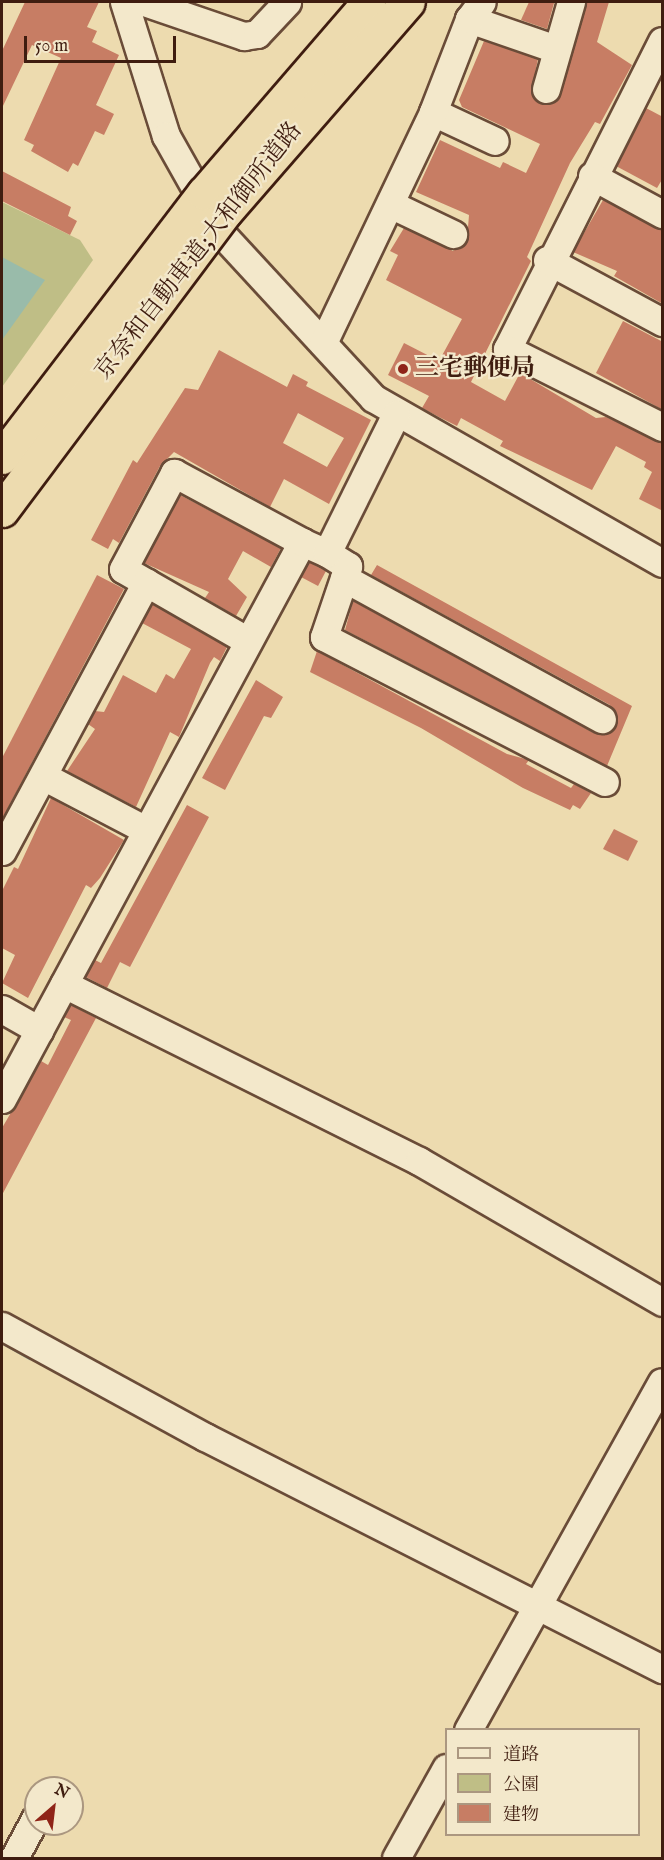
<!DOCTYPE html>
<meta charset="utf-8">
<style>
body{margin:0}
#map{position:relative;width:664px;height:1860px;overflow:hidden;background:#eddbaf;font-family:"IM FELL English","Noto Serif JP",serif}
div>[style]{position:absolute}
.green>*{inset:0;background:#bfbe86}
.water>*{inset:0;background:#9ba}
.stream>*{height:6px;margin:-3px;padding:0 3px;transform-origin:3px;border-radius:3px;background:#9ba}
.building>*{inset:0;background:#c77d64}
.roads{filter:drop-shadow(2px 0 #6a4c38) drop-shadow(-2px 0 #6a4c38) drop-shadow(0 2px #6a4c38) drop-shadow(0 -2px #6a4c38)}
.minor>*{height:27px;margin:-13.5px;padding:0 13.5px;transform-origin:13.5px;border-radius:13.5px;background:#f3e8cb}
.bridges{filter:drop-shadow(2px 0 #3f1d10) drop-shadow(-2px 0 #3f1d10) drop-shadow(0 2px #3f1d10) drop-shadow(0 -2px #3f1d10)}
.highway-bridge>*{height:33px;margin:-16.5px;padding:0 16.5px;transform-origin:16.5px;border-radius:16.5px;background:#eddbaf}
.dots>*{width:16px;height:16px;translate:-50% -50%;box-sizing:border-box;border:3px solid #f3e8cb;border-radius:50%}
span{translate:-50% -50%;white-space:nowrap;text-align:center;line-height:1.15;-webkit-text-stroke:4.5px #f3e8cb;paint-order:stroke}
.street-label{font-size:24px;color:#3f1d10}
.poi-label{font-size:24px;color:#3f1d10;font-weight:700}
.left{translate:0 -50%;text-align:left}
.frame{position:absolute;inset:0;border:3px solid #3f1d10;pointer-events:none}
.legend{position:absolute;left:445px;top:1728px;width:195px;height:108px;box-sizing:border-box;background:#f3e8cb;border:2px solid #ab9780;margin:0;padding:8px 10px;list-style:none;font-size:18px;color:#3f1d10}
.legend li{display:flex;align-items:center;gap:12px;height:30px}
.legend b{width:30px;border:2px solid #ab9780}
.north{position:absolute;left:24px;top:1776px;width:60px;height:60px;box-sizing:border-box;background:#f3e8cb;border:2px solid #ab9780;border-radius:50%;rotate:28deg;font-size:16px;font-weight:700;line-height:24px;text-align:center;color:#3f1d10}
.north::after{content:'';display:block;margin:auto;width:21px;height:27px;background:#8f2418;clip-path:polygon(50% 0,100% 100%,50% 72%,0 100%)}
.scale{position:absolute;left:24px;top:36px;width:152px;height:27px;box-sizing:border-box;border:3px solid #3f1d10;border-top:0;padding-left:8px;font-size:18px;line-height:21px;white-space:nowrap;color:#3f1d10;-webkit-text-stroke:4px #f3e8cb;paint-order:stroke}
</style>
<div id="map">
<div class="green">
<div style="clip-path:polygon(2px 202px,80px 240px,93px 260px,2px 387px)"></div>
</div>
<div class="water">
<div style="clip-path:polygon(2px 257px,45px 280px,2px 340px)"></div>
</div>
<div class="stream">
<div style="left:2px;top:1341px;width:32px;rotate:30deg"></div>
</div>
<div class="building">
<div style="clip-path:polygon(25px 2px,99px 2px,87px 27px,97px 31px,92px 42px,119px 55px,96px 105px,114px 114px,104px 135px,95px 131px,78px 166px,73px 163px,68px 172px,31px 151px,34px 145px,24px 140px,61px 58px,32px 45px,2px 108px,2px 51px)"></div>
<div style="clip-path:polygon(529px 2px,554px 3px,547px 29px,521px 20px)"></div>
<div style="clip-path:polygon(586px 2px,609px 2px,597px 42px,632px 65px,600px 124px,595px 122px,570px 163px,527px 257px,531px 261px,471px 382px,505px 401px,520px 373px,596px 418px,606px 417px,663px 443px,663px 511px,639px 499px,652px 472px,644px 467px,646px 462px,616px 446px,592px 490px,500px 446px,503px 441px,461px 418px,457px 426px,439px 417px,422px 408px,429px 396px,388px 375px,404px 343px,439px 361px,462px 319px,386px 280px,398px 255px,390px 251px,404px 228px,453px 251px,467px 240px,469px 215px,416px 192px,440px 140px,500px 168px,503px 162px,526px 173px,540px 144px,462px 107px,459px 100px,484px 41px,538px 59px,531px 93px,541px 104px,550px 104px,561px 93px)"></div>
<div style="clip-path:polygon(646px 108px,663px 117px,663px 178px,657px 188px,616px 166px)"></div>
<div style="clip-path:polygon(2px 171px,71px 207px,68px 216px,77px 221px,70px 235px,2px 201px)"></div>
<div style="clip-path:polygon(603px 200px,663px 230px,663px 304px,614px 276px,617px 271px,573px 252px)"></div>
<div style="clip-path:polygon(623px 321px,663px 342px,663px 410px,596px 373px)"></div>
<div style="clip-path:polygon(evenodd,219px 350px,287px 387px,293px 374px,308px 382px,306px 386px,371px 420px,329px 504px,284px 479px,270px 507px,174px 452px,160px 466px,119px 543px,113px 539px,108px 549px,91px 540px,133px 460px,137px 463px,185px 388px,198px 390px,219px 350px,298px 413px,344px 438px,327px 467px,283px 443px,298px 413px)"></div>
<div style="clip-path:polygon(180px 495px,281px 548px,271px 567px,243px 551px,228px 579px,247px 597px,236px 616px,205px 598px,209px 592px,144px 563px)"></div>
<div style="clip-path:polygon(309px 562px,326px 571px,318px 586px,301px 577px)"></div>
<div style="clip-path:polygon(377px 565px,632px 706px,607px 766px,345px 630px,353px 601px,594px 733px,610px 733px,616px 726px,610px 705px,371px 575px)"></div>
<div style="clip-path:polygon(97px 575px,124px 589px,2px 819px,2px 758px)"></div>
<div style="clip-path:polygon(152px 604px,227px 647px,220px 661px,214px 657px,210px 663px,179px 737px,170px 732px,136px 807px,67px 771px,95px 729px,88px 724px,95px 711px,104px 712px,123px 675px,156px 693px,166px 674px,174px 679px,191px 649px,142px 623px)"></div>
<div style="clip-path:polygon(317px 651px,507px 754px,529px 760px,526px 764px,571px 788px,574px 784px,591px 793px,580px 809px,573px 805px,570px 810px,523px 788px,421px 728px,310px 672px)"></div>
<div style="clip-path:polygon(256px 680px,283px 697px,271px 718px,264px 716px,225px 790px,202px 778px)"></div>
<div style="clip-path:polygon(51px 798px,124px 840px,100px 878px,91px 888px,86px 885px,28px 998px,2px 983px,15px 955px,2px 948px,2px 891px,14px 867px,18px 869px)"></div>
<div style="clip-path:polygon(187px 805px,209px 817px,130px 967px,120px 962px,107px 988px,86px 977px,95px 960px,101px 963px)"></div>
<div style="clip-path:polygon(614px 829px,638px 841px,628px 861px,603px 849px)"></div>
<div style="clip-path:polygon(71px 1005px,96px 1018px,2px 1195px,2px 1128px,41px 1061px,48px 1065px,71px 1020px,64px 1017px)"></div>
</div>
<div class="roads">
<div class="minor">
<div style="left:124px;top:2px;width:140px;rotate:72.6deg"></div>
<div style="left:166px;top:136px;width:110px;rotate:60.6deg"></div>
<div style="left:220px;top:232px;width:226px;rotate:47.3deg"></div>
<div style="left:373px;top:398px;width:333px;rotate:29.7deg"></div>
<div style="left:144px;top:2px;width:106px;rotate:18.8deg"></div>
<div style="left:244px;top:36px;width:13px;rotate:-9deg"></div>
<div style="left:257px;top:34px;width:44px;rotate:-46.8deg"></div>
<div style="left:469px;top:19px;width:92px;rotate:19deg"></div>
<div style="left:662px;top:41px;width:345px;rotate:116.7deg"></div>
<div style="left:507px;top:349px;width:174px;rotate:26.7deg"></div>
<div style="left:546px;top:89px;width:91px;rotate:-74deg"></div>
<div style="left:433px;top:112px;width:68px;rotate:25.1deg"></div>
<div style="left:592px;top:176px;width:80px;rotate:28.5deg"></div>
<div style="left:390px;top:204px;width:70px;rotate:25.5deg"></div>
<div style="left:547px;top:260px;width:131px;rotate:28.3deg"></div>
<div style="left:323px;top:343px;width:256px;rotate:-64.5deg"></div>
<div style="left:433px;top:112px;width:100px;rotate:-68.8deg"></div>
<div style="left:469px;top:19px;width:21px;rotate:-53deg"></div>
<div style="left:327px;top:553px;width:25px;rotate:32deg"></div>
<div style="left:348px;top:566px;width:75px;rotate:108.7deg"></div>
<div style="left:324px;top:637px;width:316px;rotate:27.3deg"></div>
<div style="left:344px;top:578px;width:294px;rotate:28.7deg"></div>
<div style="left:248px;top:641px;width:144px;rotate:-150.1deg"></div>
<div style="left:123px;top:569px;width:109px;rotate:-62deg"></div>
<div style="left:174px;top:473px;width:145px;rotate:28.3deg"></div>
<div style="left:43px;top:776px;width:116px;rotate:27.7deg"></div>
<div style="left:2px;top:851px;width:305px;rotate:-61.8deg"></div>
<div style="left:64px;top:984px;width:397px;rotate:26.5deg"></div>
<div style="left:419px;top:1161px;width:281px;rotate:30.1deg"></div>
<div style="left:2px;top:1009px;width:43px;rotate:29.6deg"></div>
<div style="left:2px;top:1099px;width:633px;rotate:-61.69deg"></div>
<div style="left:302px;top:542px;width:27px;rotate:24deg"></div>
<div style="left:327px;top:553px;width:155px;rotate:-63.6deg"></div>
<div style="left:2px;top:1326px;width:231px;rotate:28.7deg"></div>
<div style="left:205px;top:1437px;width:513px;rotate:26.92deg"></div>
<div style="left:468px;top:1730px;width:398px;rotate:-60.9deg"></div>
<div style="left:14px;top:1858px;width:44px;rotate:-61.7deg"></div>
<div style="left:396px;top:1858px;width:103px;rotate:-60.9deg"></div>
</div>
</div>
<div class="bridges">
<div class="highway-bridge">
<div style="left:2px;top:457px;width:332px;rotate:-52.6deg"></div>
<div style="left:204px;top:193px;width:252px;rotate:-49.2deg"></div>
<div style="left:2px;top:510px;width:374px;rotate:-53.2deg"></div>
<div style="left:226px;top:211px;width:277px;rotate:-49deg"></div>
</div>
</div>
<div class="dots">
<div style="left:403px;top:369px;background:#8f2418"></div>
</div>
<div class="street-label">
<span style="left:199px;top:251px;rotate:-52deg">京奈和自動車道;大和御所道路</span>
</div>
<div class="poi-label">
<span class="left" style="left:415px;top:369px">三宅郵便局</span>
</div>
<div class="frame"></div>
<ul class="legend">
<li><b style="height:8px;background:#f3e8cb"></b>道路</li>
<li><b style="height:16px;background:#bfbe86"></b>公園</li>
<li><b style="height:16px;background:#c77d64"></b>建物</li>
</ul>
<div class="north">N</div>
<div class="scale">50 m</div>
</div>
